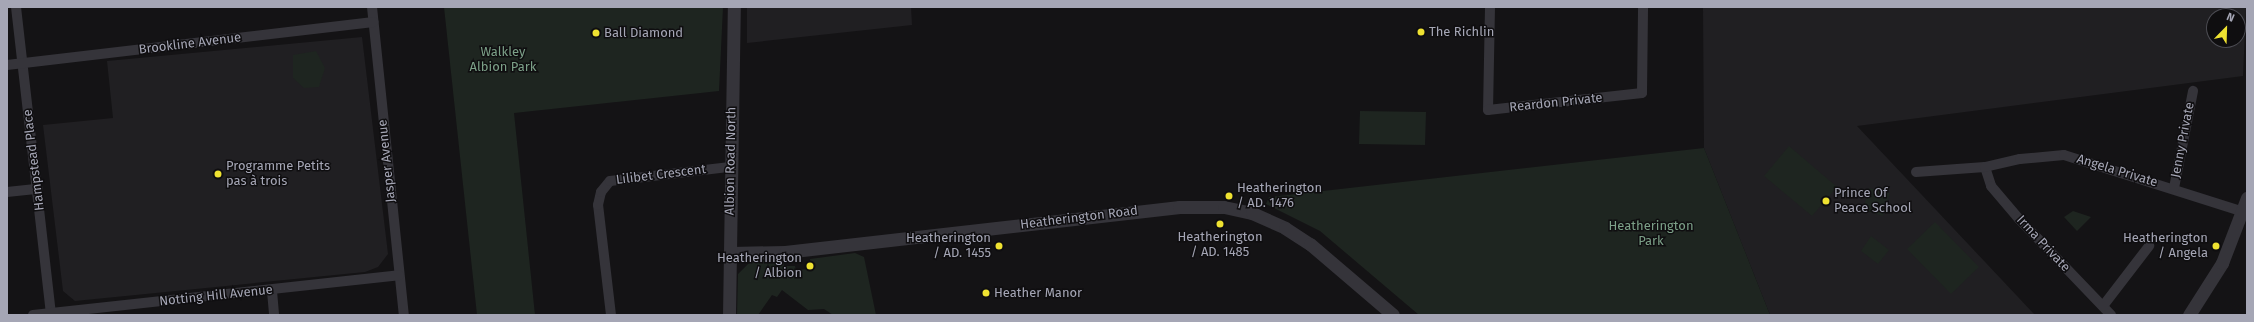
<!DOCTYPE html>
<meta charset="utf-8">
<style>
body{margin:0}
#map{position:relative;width:2254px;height:322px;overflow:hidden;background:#141315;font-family:"Fira Sans",sans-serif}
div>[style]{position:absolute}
.built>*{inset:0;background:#201f22}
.green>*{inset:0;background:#1e2520}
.minor>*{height:10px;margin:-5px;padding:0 5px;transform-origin:5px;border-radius:5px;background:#35343a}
.tertiary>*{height:13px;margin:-6.5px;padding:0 6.5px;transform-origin:6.5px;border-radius:6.5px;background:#35343a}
.dots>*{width:11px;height:11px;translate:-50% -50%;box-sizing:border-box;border:2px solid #0f0e10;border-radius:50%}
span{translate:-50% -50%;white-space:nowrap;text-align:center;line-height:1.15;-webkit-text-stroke:3px #0f0e10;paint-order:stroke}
.poi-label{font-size:13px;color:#a5a6b5}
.left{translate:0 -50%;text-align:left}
.right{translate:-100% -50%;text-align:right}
.street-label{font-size:13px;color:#a5a6b5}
.park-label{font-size:13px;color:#7ca088}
.frame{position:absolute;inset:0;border:8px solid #a5a6b5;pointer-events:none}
.north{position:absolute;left:2206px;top:8px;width:40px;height:40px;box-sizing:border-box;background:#0f0e10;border:1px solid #4b4b52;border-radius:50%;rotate:23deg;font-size:11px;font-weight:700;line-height:16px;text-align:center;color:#a5a6b5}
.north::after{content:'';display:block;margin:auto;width:14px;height:18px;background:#efe231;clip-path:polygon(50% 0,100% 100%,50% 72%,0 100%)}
</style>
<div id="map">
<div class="built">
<div style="clip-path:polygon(747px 7px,911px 7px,912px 25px,747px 43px)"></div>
<div style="clip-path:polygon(evenodd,1703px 7px,2246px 7px,2243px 76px,1857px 126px,2035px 315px,1770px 315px,1704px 148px,1703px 7px,2214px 16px,2238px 16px,2238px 40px,2214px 40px,2214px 16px)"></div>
<div style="clip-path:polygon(362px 37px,388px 254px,378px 267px,365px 272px,75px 301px,63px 291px,43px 125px,113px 118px,107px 61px)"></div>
</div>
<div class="green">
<div style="clip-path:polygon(444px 7px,723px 7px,719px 91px,514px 113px,535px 315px,477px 315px)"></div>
<div style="clip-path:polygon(316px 51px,325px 68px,319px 87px,304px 88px,293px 78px,293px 55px)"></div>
<div style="clip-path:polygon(1360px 111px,1426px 112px,1425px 145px,1359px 144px)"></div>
<div style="clip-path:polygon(1789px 146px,1837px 187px,1812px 216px,1764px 176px)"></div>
<div style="clip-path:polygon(1704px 148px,1770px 315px,1419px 315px,1320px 231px,1266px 204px,1269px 197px)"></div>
<div style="clip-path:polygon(1869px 188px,1890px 193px,1883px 216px,1863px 210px)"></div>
<div style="clip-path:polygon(2073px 211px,2091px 217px,2077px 231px,2064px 217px)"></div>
<div style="clip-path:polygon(1935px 222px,1979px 267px,1951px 294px,1907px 249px)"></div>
<div style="clip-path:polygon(1871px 236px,1889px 250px,1878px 264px,1861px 251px)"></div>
<div style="clip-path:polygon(855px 253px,864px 257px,876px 315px,833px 315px,824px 309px,808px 310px,782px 290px,777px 297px,772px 295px,758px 315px,737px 315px,738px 274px,751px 261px,783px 260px,784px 266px,795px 266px,796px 270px,811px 269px,810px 259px)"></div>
</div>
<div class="minor">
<div style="left:16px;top:7px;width:308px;rotate:83.5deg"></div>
<div style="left:372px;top:7px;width:310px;rotate:84.1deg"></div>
<div style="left:1490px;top:7px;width:103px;rotate:91.1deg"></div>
<div style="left:1488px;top:110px;width:155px;rotate:-6.3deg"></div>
<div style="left:1642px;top:93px;width:86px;rotate:-89.3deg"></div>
<div style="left:7px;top:65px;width:369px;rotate:-6.7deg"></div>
<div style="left:1985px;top:167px;width:20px;rotate:72deg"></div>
<div style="left:1991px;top:186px;width:43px;rotate:49.7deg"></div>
<div style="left:2019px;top:219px;width:133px;rotate:46.2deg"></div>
<div style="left:1916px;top:172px;width:69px;rotate:-4.1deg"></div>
<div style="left:1985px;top:167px;width:36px;rotate:-13deg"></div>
<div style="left:2020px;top:159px;width:44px;rotate:-5.2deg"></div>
<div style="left:2064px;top:155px;width:192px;rotate:17.6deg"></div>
<div style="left:2174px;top:188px;width:99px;rotate:-78.9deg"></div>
<div style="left:7px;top:192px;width:31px;rotate:-6deg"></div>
<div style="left:272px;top:291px;width:24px;rotate:85deg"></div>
<div style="left:2103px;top:306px;width:76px;rotate:-52.5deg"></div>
<div style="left:33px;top:315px;width:368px;rotate:-6.2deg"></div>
<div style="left:611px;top:315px;width:111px;rotate:-96.7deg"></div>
<div style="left:598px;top:205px;width:13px;rotate:-77deg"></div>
<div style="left:601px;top:192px;width:14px;rotate:-51deg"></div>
<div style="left:610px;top:181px;width:121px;rotate:-6.7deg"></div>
</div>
<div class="tertiary">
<div style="left:731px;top:253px;width:54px;rotate:-1.1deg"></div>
<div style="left:785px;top:252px;width:397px;rotate:-6.5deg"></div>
<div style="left:1179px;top:207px;width:45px"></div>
<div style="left:1224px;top:207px;width:29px;rotate:12deg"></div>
<div style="left:1252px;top:213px;width:36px;rotate:24deg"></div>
<div style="left:1285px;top:228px;width:30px;rotate:33deg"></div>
<div style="left:1310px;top:244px;width:109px;rotate:40.5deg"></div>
<div style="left:729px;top:315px;width:308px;rotate:-89.1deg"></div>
<div style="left:2189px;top:315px;width:62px;rotate:-57.6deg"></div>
<div style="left:2222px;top:263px;width:70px;rotate:-69deg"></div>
</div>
<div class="dots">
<div style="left:1421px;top:32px;background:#efe231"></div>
<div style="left:596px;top:33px;background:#efe231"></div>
<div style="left:218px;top:174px;background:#efe231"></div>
<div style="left:1229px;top:196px;background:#efe231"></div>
<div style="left:1826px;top:201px;background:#efe231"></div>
<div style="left:1220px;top:224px;background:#efe231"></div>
<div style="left:999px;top:246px;background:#efe231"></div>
<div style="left:2216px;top:246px;background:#efe231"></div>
<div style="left:810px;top:266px;background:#efe231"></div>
<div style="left:986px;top:293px;background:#efe231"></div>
</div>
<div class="poi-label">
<span class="left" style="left:1429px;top:32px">The Richlin</span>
<span class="left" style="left:604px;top:33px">Ball Diamond</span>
<span class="left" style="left:226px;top:174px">Programme Petits<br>pas à trois</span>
<span class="left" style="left:1237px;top:196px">Heatherington<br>/ AD. 1476</span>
<span class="left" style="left:1834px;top:201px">Prince Of<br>Peace School</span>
<span style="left:1220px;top:245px">Heatherington<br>/ AD. 1485</span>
<span class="right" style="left:991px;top:246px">Heatherington<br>/ AD. 1455</span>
<span class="right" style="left:2208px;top:246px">Heatherington<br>/ Angela</span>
<span class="right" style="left:802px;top:266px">Heatherington<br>/ Albion</span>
<span class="left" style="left:994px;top:293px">Heather Manor</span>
</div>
<div class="street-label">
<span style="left:190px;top:44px;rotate:-7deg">Brookline Avenue</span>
<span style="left:1556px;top:103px;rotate:-6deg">Reardon Private</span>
<span style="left:2183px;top:140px;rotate:-79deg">Jenny Private</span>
<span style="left:34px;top:160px;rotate:-97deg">Hampstead Place</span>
<span style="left:387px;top:161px;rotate:-96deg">Jasper Avenue</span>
<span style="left:731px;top:161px;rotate:-89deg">Albion Road North</span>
<span style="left:2117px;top:171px;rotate:17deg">Angela Private</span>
<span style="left:661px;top:175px;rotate:-7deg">Lilibet Crescent</span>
<span style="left:1079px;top:218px;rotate:-7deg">Heatherington Road</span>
<span style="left:2043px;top:244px;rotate:47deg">Irma Private</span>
<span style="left:216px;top:296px;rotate:-6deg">Notting Hill Avenue</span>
</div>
<div class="park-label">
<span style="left:503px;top:60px">Walkley<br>Albion Park</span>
<span style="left:1651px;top:234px">Heatherington<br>Park</span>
</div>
<div class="frame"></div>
<div class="north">N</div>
</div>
